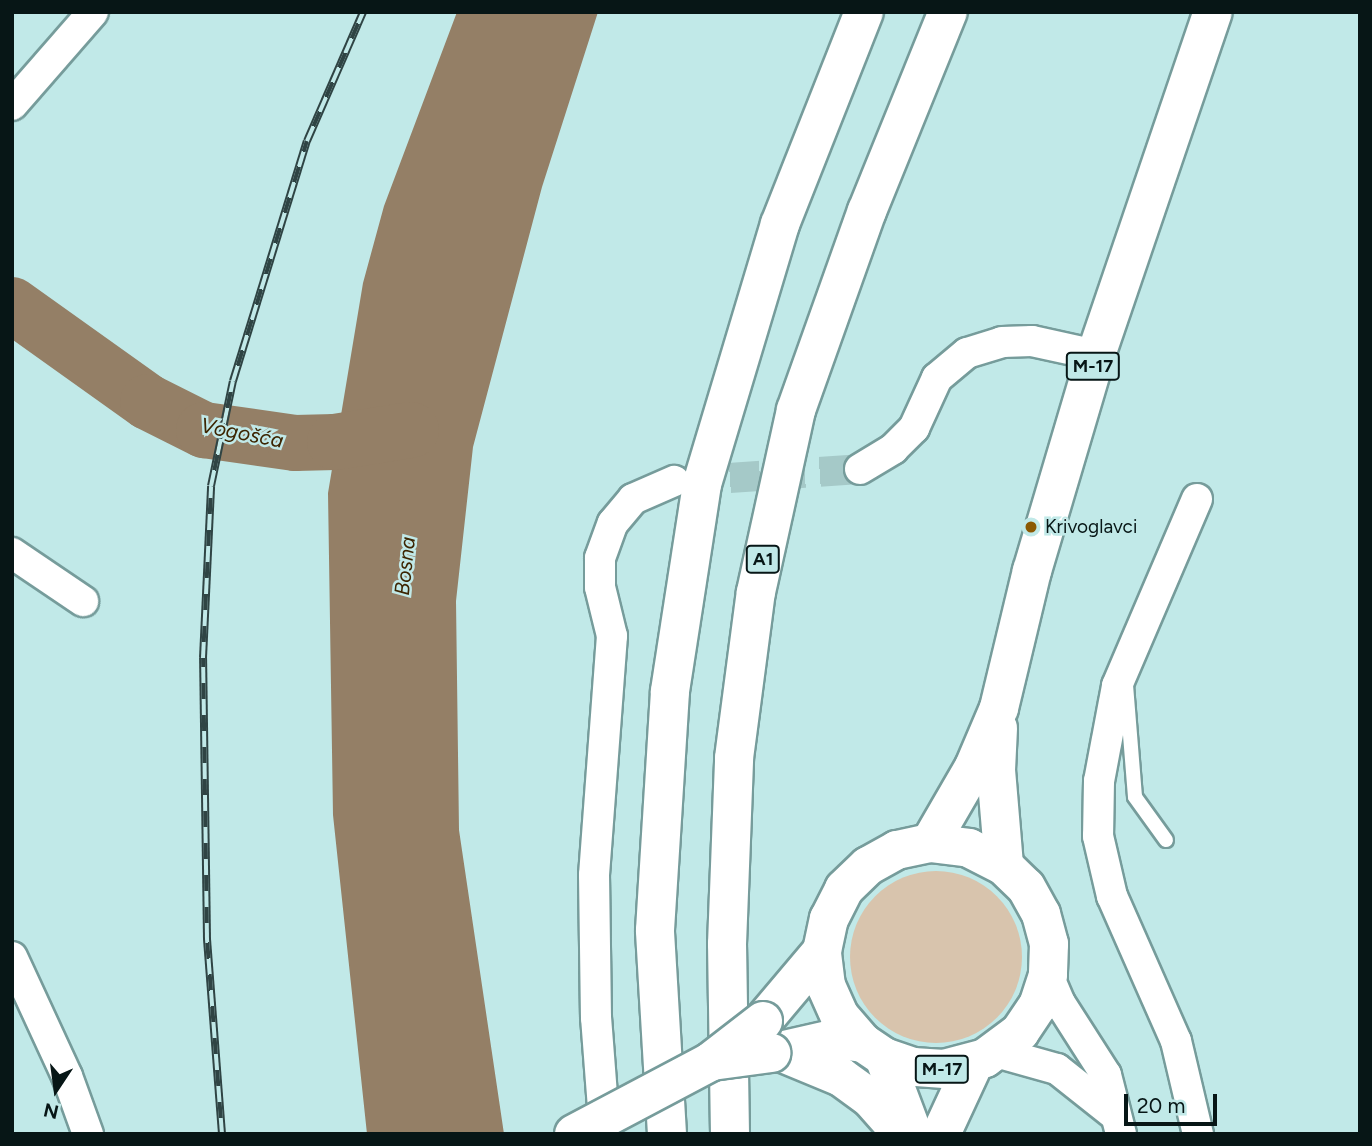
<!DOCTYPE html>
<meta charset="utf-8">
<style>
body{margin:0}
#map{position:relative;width:1372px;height:1146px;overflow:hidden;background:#c1e9e8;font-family:Figtree,sans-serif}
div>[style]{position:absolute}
.green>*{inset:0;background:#d8c4ad}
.round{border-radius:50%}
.water>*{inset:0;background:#947f66}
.river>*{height:56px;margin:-28px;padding:0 28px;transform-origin:28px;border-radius:28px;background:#947f66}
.street-tunnel>*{height:30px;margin-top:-15px;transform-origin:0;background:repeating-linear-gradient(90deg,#a5c9c8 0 30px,transparent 0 45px)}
.roads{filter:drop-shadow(2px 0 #769c9b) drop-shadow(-2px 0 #769c9b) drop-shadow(0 2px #769c9b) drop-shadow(0 -2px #769c9b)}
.lane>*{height:14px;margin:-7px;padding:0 7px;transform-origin:7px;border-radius:7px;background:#fff}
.street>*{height:30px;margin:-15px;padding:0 15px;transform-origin:15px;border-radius:15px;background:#fff}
.primary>*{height:38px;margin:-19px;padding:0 19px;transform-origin:19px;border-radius:19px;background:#fff}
.highway>*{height:38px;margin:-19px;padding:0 19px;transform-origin:19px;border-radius:19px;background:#fff}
.rail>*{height:8px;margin-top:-4px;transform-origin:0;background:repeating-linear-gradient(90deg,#c1e9e8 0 16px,#2f4444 0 32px);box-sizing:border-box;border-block:2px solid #2f4444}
.bridges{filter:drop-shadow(2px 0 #769c9b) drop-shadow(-2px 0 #769c9b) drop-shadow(0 2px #769c9b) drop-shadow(0 -2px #769c9b)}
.primary-bridge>*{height:38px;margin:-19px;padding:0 19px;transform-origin:19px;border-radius:19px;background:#fff}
.dots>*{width:19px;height:19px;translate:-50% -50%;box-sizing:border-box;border:4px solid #c1e9e8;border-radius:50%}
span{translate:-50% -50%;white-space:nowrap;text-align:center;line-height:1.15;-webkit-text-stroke:5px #c1e9e8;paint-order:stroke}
.shield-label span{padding:2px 5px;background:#c1e9e8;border:2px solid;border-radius:5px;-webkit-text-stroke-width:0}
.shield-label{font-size:18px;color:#071616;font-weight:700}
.poi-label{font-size:19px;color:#071616}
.left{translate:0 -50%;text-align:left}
.water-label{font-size:21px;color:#3d2502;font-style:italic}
.frame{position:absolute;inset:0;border:14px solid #071616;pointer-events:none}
.north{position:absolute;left:21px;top:1055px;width:70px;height:70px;-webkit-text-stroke:5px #c1e9e8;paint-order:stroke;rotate:193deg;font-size:19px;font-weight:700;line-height:28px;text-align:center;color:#071616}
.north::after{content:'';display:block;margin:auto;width:24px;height:32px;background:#071616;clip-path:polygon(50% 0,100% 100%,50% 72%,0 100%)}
.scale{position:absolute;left:1124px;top:1094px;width:93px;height:32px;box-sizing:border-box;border:4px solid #071616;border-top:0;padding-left:9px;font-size:21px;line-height:24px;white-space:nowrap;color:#071616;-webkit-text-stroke:5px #c1e9e8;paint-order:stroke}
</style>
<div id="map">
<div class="green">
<div class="round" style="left:850px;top:871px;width:172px;height:172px"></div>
</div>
<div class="water">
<div style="clip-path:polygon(457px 12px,598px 12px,542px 187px,473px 447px,456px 601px,459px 830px,504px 1134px,367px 1134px,333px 815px,328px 493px,363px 283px,384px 206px)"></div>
</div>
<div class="river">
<div style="left:12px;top:305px;width:167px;rotate:35.5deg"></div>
<div style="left:148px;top:402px;width:63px;rotate:26.6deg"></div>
<div style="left:204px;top:430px;width:92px;rotate:8.1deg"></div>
<div style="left:295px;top:443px;width:40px;rotate:-1.4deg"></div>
<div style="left:335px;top:442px;width:77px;rotate:-9deg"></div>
</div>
<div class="street-tunnel">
<div style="left:685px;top:481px;width:175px;rotate:-3.9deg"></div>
</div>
<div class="roads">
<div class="lane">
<div style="left:1126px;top:685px;width:112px;rotate:85.4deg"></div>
<div style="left:1135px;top:797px;width:53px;rotate:54.2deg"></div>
</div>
<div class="street">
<div style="left:12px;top:105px;width:123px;rotate:-48.9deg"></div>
<div style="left:860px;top:469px;width:39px;rotate:-31deg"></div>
<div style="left:893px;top:449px;width:30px;rotate:-45deg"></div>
<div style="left:914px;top:428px;width:55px;rotate:-65.3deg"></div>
<div style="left:937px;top:378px;width:39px;rotate:-40deg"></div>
<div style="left:967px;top:353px;width:37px;rotate:-17deg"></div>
<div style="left:1002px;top:342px;width:30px;rotate:-2deg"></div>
<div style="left:1032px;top:341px;width:66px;rotate:12.3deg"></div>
<div style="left:1197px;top:499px;width:203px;rotate:113.2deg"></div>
<div style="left:1117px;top:686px;width:97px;rotate:100.7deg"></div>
<div style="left:1099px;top:781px;width:55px;rotate:91deg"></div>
<div style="left:1098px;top:836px;width:62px;rotate:76.9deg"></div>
<div style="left:1112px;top:896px;width:158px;rotate:66.2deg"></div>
<div style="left:1176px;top:1041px;width:96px;rotate:76.7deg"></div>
<div style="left:12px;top:553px;width:86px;rotate:34.1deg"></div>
<div style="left:12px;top:957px;width:131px;rotate:65.2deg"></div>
<div style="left:67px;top:1076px;width:62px;rotate:70.1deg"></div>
<div style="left:1048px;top:975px;width:30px;rotate:67deg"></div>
<div style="left:1060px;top:1003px;width:85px;rotate:57.4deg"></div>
<div style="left:1106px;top:1075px;width:61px;rotate:75.7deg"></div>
<div style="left:996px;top:1052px;width:63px;rotate:15.6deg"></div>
<div style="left:1057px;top:1069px;width:74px;rotate:38.4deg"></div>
<div style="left:605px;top:1134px;width:116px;rotate:-94.4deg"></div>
<div style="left:596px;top:1018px;width:143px;rotate:-90.8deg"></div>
<div style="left:594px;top:875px;width:240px;rotate:-85.7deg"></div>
<div style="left:612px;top:636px;width:50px;rotate:-103.8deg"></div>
<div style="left:600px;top:587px;width:29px;rotate:-90deg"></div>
<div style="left:600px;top:558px;width:37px;rotate:-70deg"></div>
<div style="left:613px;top:523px;width:31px;rotate:-50deg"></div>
<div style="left:633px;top:499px;width:45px;rotate:-23.7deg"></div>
</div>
<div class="primary">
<div style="left:998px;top:728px;width:42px;rotate:92.7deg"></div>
<div style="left:996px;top:770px;width:96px;rotate:85.2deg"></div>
<div style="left:930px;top:843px;width:39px;rotate:7deg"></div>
<div style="left:969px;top:848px;width:39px;rotate:27deg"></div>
<div style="left:1004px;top:866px;width:30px;rotate:44deg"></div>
<div style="left:1026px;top:887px;width:31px;rotate:61deg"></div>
<div style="left:1041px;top:914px;width:31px;rotate:75deg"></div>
<div style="left:1049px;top:944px;width:31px;rotate:92deg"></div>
<div style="left:1048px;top:975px;width:32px;rotate:108deg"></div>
<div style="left:1038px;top:1005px;width:32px;rotate:124deg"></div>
<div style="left:1020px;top:1032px;width:44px;rotate:143.4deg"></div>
<div style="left:985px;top:1058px;width:42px;rotate:165deg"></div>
<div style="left:944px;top:1069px;width:31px;rotate:-176deg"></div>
<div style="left:913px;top:1067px;width:31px;rotate:-161deg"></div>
<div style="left:884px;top:1057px;width:25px;rotate:-146deg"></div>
<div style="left:863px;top:1043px;width:35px;rotate:-131deg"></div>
<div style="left:840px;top:1017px;width:34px;rotate:-114deg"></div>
<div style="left:826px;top:986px;width:35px;rotate:-97deg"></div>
<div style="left:822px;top:951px;width:33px;rotate:-78deg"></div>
<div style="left:829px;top:919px;width:34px;rotate:-63deg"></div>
<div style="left:844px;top:889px;width:33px;rotate:-44deg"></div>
<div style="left:868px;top:866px;width:33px;rotate:-29deg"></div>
<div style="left:897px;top:850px;width:34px;rotate:-12deg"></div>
<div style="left:930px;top:843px;width:88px;rotate:-59.9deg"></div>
<div style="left:974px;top:767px;width:64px;rotate:-67deg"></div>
<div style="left:999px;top:708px;width:141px;rotate:-76.5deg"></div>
<div style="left:1032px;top:571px;width:225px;rotate:-73.5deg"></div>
<div style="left:1096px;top:355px;width:362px;rotate:-71.2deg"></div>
<div style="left:763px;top:1021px;width:92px;rotate:-49.9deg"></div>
<div style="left:771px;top:1053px;width:63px;rotate:-12.9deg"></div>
<div style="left:832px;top:1039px;width:31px;rotate:7deg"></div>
</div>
<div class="highway">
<div style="left:778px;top:1051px;width:68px;rotate:22.4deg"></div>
<div style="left:841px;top:1077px;width:36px;rotate:36deg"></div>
<div style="left:870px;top:1098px;width:48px;rotate:48.4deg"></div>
<div style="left:884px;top:1057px;width:82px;rotate:69.4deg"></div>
<div style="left:667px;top:1134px;width:204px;rotate:-93.4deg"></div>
<div style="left:655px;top:930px;width:239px;rotate:-86.4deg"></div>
<div style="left:670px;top:691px;width:209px;rotate:-81.2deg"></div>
<div style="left:702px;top:484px;width:271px;rotate:-73.3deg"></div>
<div style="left:780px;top:224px;width:228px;rotate:-68.4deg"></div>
<div style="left:730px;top:1134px;width:190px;rotate:-90.9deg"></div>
<div style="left:727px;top:944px;width:186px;rotate:-87.8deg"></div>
<div style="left:734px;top:758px;width:167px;rotate:-82.5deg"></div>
<div style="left:756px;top:592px;width:186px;rotate:-77.6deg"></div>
<div style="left:796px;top:410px;width:211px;rotate:-70.4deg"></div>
<div style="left:867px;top:211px;width:215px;rotate:-67.9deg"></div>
<div style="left:941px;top:1134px;width:78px;rotate:-65.1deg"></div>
</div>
</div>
<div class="rail">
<div style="left:222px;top:1134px;width:196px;rotate:-94.4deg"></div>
<div style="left:207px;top:939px;width:281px;rotate:-90.8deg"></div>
<div style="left:203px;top:658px;width:172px;rotate:-87.3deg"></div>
<div style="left:211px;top:486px;width:107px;rotate:-78.2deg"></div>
<div style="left:233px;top:381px;width:251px;rotate:-72.9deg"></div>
<div style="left:307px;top:141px;width:141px;rotate:-66.5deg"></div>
</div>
<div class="bridges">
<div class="primary-bridge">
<div style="left:712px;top:1061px;width:60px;rotate:-7.7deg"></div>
<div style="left:574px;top:1134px;width:154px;rotate:-27.9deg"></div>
<div style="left:710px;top:1062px;width:67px;rotate:-37.7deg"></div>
</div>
</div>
<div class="dots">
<div style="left:1031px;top:527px;background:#8b5903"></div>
</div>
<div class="shield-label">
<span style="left:1093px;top:366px">M-17</span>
<span style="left:763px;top:559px">A1</span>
<span style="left:942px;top:1069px">M-17</span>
</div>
<div class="poi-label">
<span class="left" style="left:1045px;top:527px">Krivoglavci</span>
</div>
<div class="water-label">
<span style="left:242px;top:433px;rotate:11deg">Vogošća</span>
<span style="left:405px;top:566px;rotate:-84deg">Bosna</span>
</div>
<div class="frame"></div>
<div class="north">N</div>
<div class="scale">20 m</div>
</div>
